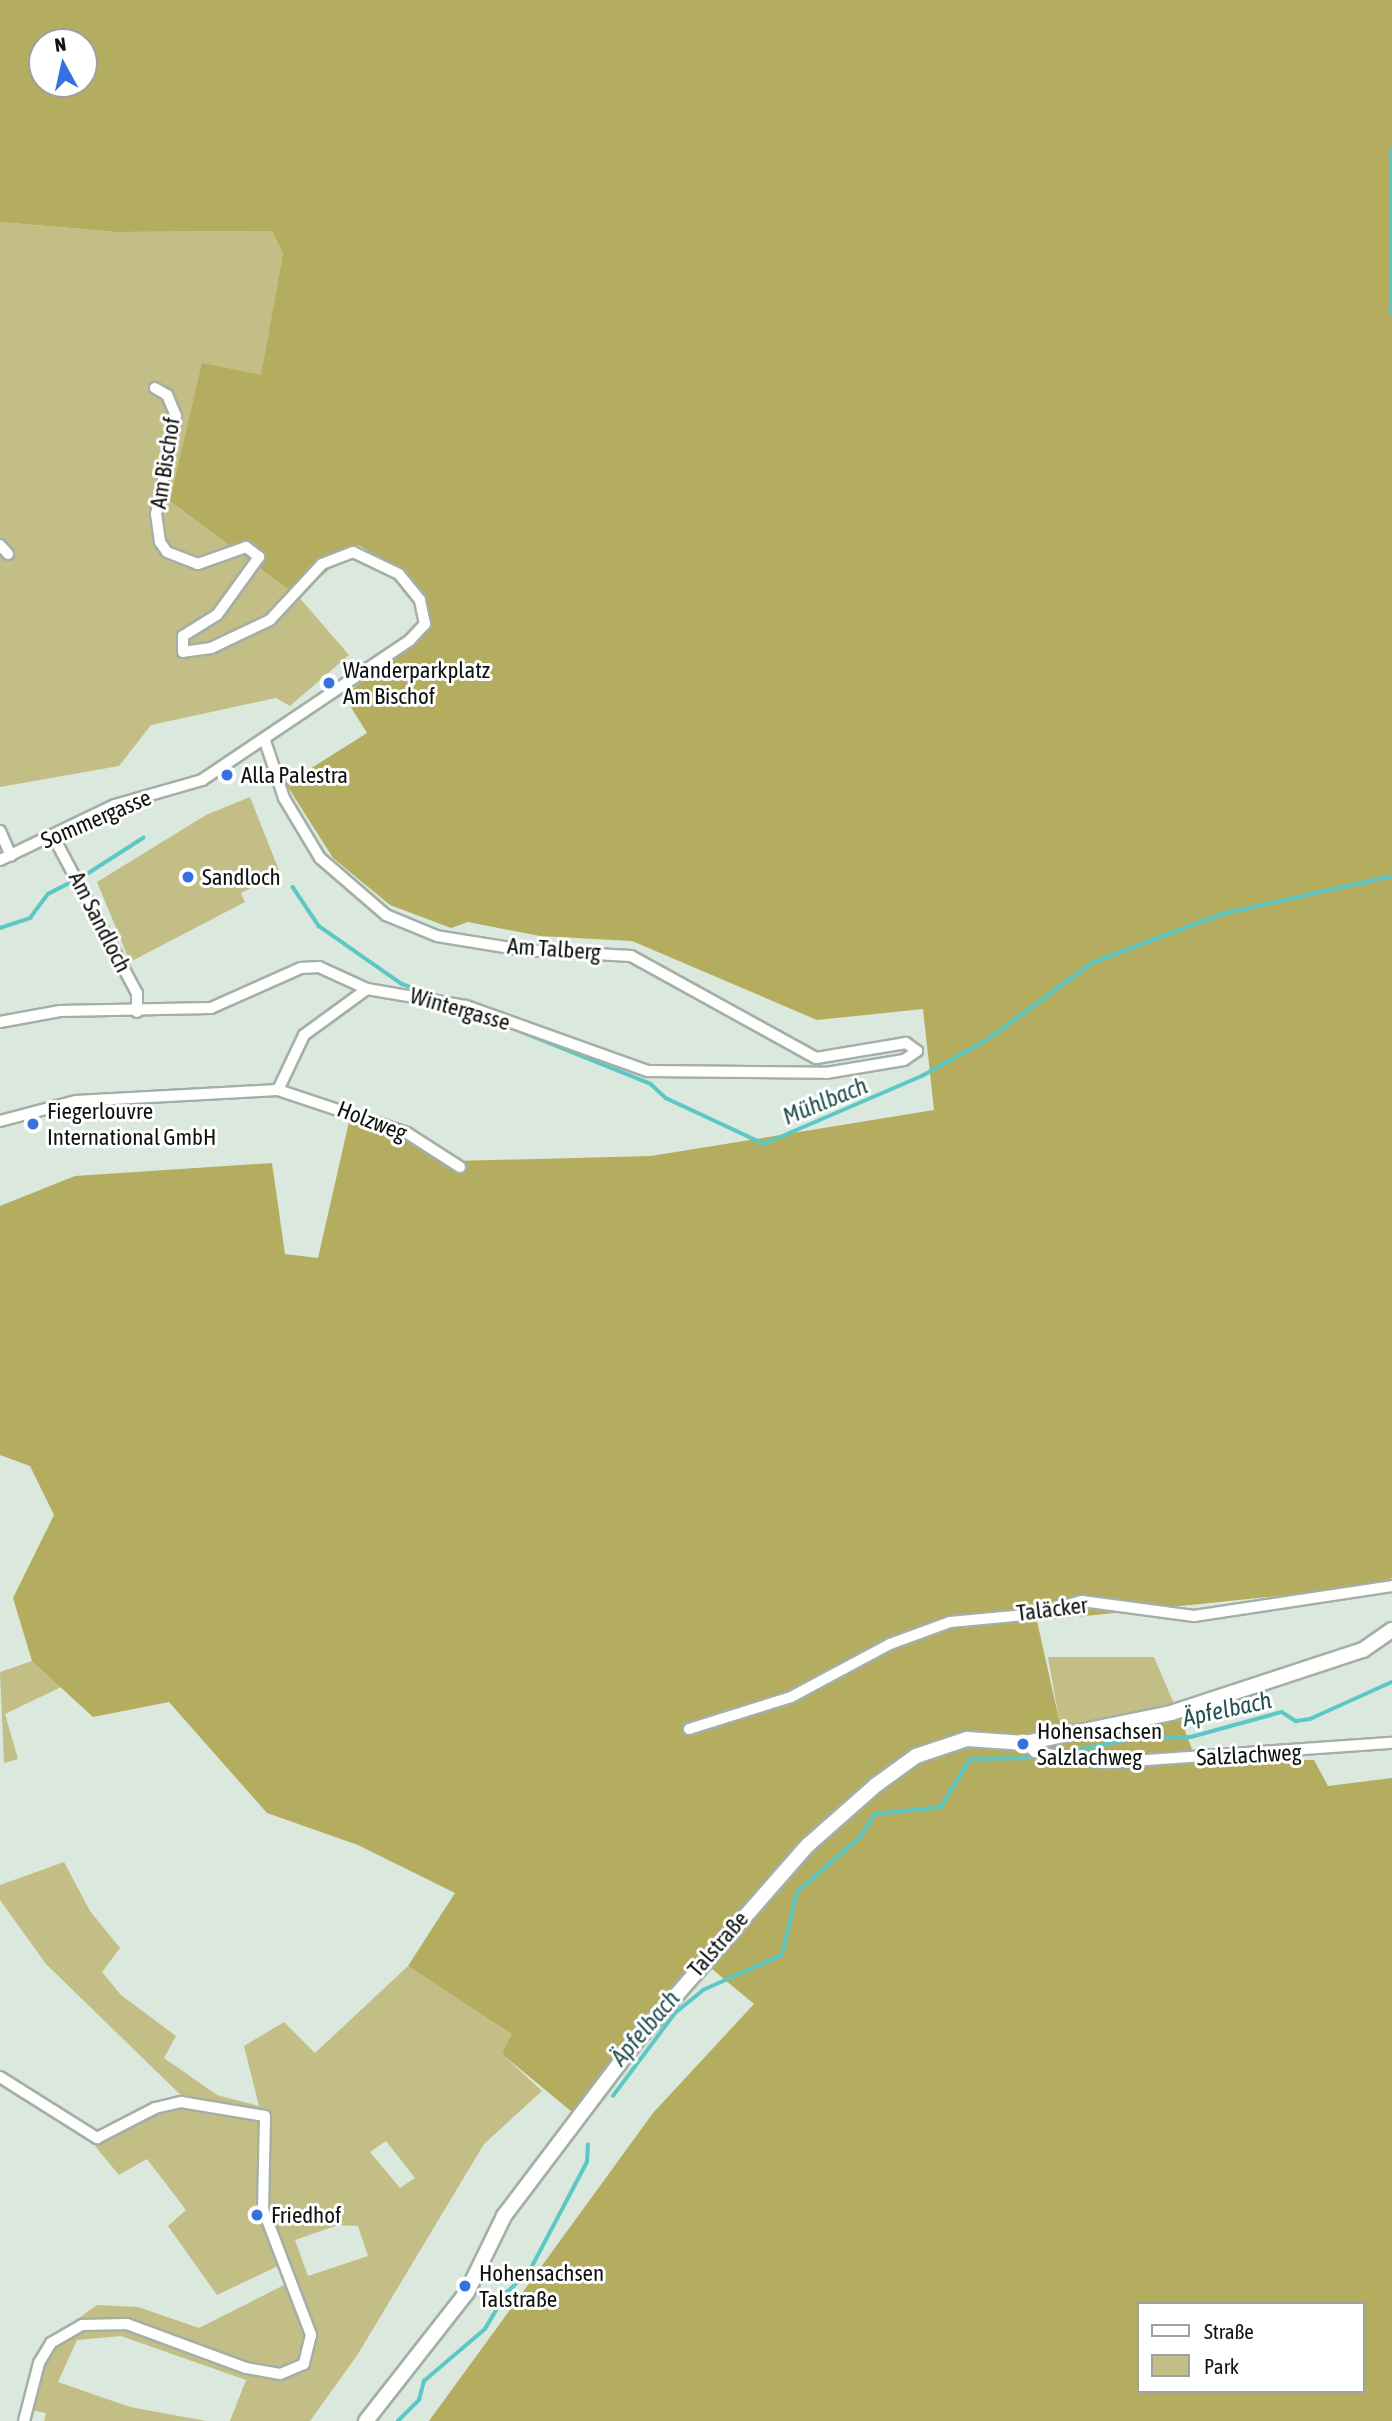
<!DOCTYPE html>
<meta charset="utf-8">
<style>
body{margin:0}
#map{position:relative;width:1392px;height:2421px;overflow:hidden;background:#dbe8dd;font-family:"Asap Condensed",sans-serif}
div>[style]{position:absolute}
.green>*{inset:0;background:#c3be85}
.forest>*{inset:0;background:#b4ac5f}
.stream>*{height:3.5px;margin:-1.75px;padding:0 1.75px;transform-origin:1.75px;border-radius:1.75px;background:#5bc8c6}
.roads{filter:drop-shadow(2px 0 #a4afa5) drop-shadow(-2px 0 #a4afa5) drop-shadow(0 2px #a4afa5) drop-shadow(0 -2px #a4afa5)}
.minor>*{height:10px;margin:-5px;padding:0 5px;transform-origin:5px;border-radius:5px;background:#fff}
.tertiary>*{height:14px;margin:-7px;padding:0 7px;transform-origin:7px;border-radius:7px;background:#fff}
.dots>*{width:19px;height:19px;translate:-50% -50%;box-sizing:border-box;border:4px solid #fff;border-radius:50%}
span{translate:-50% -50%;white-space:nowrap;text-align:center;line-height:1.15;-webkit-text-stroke:6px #fff;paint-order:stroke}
.street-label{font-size:23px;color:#0f130f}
.poi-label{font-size:23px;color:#0f130f}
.left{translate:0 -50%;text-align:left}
.water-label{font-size:24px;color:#225251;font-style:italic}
.legend{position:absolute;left:1137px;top:2302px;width:228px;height:91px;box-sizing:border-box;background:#fff;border:2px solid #9fa19f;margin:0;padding:9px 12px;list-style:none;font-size:21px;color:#0f130f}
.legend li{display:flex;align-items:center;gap:14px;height:35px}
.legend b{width:35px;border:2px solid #9fa19f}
.north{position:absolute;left:28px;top:28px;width:70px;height:70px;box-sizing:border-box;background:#fff;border:2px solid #9fa19f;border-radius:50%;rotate:352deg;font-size:19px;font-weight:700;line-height:28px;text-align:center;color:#0f130f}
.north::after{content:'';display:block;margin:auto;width:24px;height:32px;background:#3572e0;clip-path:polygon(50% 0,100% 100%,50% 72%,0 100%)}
</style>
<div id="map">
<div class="green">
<div style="clip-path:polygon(0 222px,117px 232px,273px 231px,283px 253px,261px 376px,298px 596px,349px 655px,290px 706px,276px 698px,151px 725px,119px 766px,0 787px)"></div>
<div style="clip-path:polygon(250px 797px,280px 873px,241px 893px,245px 902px,130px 962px,97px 882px,206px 815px)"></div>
<div style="clip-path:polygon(1048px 1657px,1154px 1657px,1181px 1720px,1063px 1742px)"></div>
<div style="clip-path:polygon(32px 1661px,61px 1687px,5px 1714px,18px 1759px,4px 1763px,0 1672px)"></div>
<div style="clip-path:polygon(evenodd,64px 1862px,90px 1911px,120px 1948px,102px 1972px,121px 1995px,176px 2036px,164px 2058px,217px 2095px,259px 2106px,244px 2046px,284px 2022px,315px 2053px,408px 1966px,513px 2034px,502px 2054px,542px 2091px,484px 2144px,358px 2354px,310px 2421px,230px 2421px,246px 2380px,121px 2336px,77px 2340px,58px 2382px,130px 2407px,206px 2421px,44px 2421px,46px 2413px,20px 2408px,47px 2341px,97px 2305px,138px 2307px,199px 2328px,288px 2283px,280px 2265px,217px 2295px,168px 2226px,186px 2210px,147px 2159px,119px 2175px,95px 2146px,156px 2111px,193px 2107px,46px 1964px,0 1900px,0 1885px,64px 1862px,386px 2141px,415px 2178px,400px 2188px,370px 2152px,386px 2141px,64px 1862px,338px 2225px,358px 2226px,368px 2256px,308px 2276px,295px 2240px,338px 2225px)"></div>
</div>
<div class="forest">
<div style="clip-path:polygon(evenodd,0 0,1392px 0,1392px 1578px,1372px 1586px,1037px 1621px,1064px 1742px,1181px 1720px,1196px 1760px,1314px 1760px,1328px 1786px,1392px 1778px,1392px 2421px,429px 2421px,653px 2113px,754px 2004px,700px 1959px,572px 2112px,502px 2054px,512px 2034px,408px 1966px,455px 1893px,358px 1845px,267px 1813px,169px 1702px,93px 1717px,32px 1661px,13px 1598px,54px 1515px,30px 1466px,0 1455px,0 1206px,75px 1176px,272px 1163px,285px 1254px,318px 1258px,351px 1113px,455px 1161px,651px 1156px,934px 1110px,923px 1009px,817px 1020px,632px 941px,540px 936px,468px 922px,451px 928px,390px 905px,333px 858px,286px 784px,367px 733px,344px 696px,420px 635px,421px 610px,391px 564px,358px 545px,298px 596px,170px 501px,202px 363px,261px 375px,283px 253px,272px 231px,117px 232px,0 222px,0 0,42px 42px,84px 42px,84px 84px,42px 84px,42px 42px,0 0,1138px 2304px,1362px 2304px,1362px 2391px,1138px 2391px,1138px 2304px)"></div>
</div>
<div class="stream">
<div style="left:1392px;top:150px;width:164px;rotate:90deg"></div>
<div style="left:87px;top:874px;width:67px;rotate:-32.7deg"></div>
<div style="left:293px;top:887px;width:47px;rotate:56.3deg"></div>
<div style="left:319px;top:926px;width:101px;rotate:34.9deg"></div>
<div style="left:402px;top:984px;width:32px;rotate:20deg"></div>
<div style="left:0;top:928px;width:32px;rotate:-18deg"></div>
<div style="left:30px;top:918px;width:30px;rotate:-53deg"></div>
<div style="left:48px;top:894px;width:25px;rotate:-27deg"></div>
<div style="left:517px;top:1030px;width:144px;rotate:21.9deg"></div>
<div style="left:651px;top:1084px;width:21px;rotate:43deg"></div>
<div style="left:666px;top:1098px;width:108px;rotate:25.1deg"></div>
<div style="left:764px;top:1144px;width:172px;rotate:-23.3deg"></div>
<div style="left:922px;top:1076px;width:74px;rotate:-29deg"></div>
<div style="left:987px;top:1040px;width:130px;rotate:-36.3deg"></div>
<div style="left:1092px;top:963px;width:139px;rotate:-20.7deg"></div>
<div style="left:1222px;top:914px;width:174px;rotate:-12.6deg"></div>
<div style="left:1064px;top:1753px;width:68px;rotate:-11.8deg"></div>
<div style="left:1131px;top:1739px;width:60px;rotate:-1.9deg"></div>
<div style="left:1191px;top:1737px;width:94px;rotate:-15.4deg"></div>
<div style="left:1282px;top:1712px;width:17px;rotate:33deg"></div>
<div style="left:1296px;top:1721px;width:14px;rotate:-8deg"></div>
<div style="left:1310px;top:1719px;width:90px;rotate:-24.3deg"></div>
<div style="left:613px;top:2096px;width:104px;rotate:-53.2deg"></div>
<div style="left:675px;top:2013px;width:36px;rotate:-39deg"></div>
<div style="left:703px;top:1990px;width:86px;rotate:-23.9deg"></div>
<div style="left:782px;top:1955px;width:65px;rotate:-76.6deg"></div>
<div style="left:797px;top:1892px;width:84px;rotate:-41.1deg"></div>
<div style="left:860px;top:1837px;width:27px;rotate:-57deg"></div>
<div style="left:875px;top:1814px;width:66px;rotate:-6.1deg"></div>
<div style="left:941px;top:1807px;width:56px;rotate:-58.9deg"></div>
<div style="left:970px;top:1759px;width:73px;rotate:-0.8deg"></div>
<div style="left:398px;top:2421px;width:30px;rotate:-45deg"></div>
<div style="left:419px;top:2400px;width:20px;rotate:-75deg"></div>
<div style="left:424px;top:2381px;width:80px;rotate:-40.4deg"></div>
<div style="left:485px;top:2329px;width:43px;rotate:-59.3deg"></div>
<div style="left:507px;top:2292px;width:30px;rotate:-42deg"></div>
<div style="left:529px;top:2272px;width:124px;rotate:-62.2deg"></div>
<div style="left:587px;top:2162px;width:17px;rotate:-87deg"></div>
</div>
<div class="roads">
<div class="minor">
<div style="left:0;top:545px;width:12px;rotate:48deg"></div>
<div style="left:0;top:831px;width:27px;rotate:66deg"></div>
<div style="left:53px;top:836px;width:178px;rotate:61.9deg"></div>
<div style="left:137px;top:993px;width:19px;rotate:90deg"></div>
<div style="left:0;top:860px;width:127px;rotate:-25.6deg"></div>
<div style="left:115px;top:805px;width:91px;rotate:-16deg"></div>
<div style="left:202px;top:780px;width:251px;rotate:-33.9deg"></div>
<div style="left:410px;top:640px;width:22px;rotate:-47deg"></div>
<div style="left:425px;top:624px;width:25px;rotate:-102deg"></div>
<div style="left:420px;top:600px;width:33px;rotate:-129deg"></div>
<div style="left:399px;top:574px;width:51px;rotate:-154.4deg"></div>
<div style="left:353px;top:552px;width:33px;rotate:159deg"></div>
<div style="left:322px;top:564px;width:76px;rotate:132.9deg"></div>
<div style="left:270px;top:620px;width:65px;rotate:154.6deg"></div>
<div style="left:211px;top:648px;width:28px;rotate:172deg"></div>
<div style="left:183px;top:652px;width:16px;rotate:-90deg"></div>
<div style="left:183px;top:636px;width:40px;rotate:-32deg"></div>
<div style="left:217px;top:615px;width:72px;rotate:-54.1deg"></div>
<div style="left:259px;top:557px;width:16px;rotate:-142deg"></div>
<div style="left:246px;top:547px;width:51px;rotate:160.5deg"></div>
<div style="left:198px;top:564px;width:33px;rotate:-159deg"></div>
<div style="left:167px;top:552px;width:12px;rotate:-125deg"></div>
<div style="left:160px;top:542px;width:28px;rotate:-98deg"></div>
<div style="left:156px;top:514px;width:100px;rotate:-78.5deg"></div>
<div style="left:176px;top:416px;width:23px;rotate:-113deg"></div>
<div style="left:167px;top:395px;width:14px;rotate:-150deg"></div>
<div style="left:0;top:1022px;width:61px;rotate:-10.4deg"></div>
<div style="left:60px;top:1011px;width:151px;rotate:-1.1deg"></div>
<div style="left:211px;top:1008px;width:98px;rotate:-24deg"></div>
<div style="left:301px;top:968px;width:18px;rotate:-3deg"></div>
<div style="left:319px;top:967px;width:53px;rotate:24.6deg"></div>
<div style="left:367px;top:989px;width:100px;rotate:9.7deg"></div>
<div style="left:466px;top:1006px;width:193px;rotate:19.7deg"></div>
<div style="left:648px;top:1071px;width:178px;rotate:0.6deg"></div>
<div style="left:826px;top:1073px;width:79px;rotate:-9.5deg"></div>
<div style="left:904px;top:1060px;width:16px;rotate:-35deg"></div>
<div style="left:917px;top:1051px;width:14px;rotate:-144deg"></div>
<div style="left:906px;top:1043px;width:91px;rotate:170.5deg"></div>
<div style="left:816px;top:1058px;width:211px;rotate:-151.1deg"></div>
<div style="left:631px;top:956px;width:108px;rotate:-176.8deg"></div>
<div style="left:523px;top:950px;width:87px;rotate:-170.8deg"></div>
<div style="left:437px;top:936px;width:55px;rotate:-157.6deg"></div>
<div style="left:386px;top:915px;width:87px;rotate:-139.2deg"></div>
<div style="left:320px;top:858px;width:70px;rotate:-121deg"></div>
<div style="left:284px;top:798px;width:60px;rotate:-108.4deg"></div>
<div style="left:278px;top:1090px;width:61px;rotate:-64.7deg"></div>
<div style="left:304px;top:1035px;width:78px;rotate:-36.1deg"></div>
<div style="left:0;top:1121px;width:79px;rotate:-14.7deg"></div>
<div style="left:76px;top:1101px;width:202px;rotate:-3.1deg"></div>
<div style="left:278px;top:1090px;width:136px;rotate:18.4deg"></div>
<div style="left:407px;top:1133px;width:63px;rotate:32.7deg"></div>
<div style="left:689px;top:1729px;width:107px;rotate:-17.4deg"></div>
<div style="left:791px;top:1697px;width:112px;rotate:-28.2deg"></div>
<div style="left:890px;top:1644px;width:64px;rotate:-20.1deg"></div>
<div style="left:950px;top:1622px;width:86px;rotate:-5.3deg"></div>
<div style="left:1036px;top:1614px;width:48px;rotate:-15.8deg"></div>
<div style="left:1082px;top:1601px;width:113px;rotate:7.6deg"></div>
<div style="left:1194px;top:1616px;width:200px;rotate:-8.6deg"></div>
<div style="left:1025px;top:1743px;width:13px;rotate:42deg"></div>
<div style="left:1035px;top:1752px;width:70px;rotate:9.1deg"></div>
<div style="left:1104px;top:1763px;width:289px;rotate:-4deg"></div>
<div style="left:0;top:2077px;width:115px;rotate:32.2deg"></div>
<div style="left:97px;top:2138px;width:65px;rotate:-27.3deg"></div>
<div style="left:155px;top:2108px;width:27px;rotate:-13deg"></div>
<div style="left:181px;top:2102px;width:85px;rotate:9.5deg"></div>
<div style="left:265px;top:2116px;width:93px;rotate:91.2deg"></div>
<div style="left:263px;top:2209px;width:135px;rotate:69.1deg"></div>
<div style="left:311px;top:2335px;width:30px;rotate:104deg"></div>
<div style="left:304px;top:2364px;width:26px;rotate:157deg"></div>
<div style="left:280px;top:2374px;width:35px;rotate:-170deg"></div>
<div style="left:246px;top:2368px;width:127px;rotate:-159.7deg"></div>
<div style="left:127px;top:2324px;width:45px;rotate:178.7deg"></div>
<div style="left:82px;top:2325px;width:36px;rotate:150deg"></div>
<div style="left:51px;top:2343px;width:23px;rotate:121deg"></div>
<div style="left:39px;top:2363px;width:60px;rotate:104.5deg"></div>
</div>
<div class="tertiary">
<div style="left:366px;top:2421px;width:164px;rotate:-51.9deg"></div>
<div style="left:467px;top:2292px;width:85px;rotate:-64deg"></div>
<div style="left:504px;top:2216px;width:221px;rotate:-52.9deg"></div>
<div style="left:637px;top:2040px;width:259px;rotate:-48.8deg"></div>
<div style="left:808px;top:1845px;width:91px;rotate:-41.4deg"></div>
<div style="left:876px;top:1785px;width:49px;rotate:-35.9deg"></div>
<div style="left:916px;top:1756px;width:54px;rotate:-18.4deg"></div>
<div style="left:967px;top:1739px;width:58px;rotate:3.9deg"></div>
<div style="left:1025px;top:1743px;width:149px;rotate:-11.6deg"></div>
<div style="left:1171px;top:1713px;width:202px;rotate:-18.2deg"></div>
<div style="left:1363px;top:1650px;width:35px;rotate:-35deg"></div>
</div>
</div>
<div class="dots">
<div style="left:329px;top:683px;background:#3572e0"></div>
<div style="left:227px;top:775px;background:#3572e0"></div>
<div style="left:188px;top:877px;background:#3572e0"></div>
<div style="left:33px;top:1124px;background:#3572e0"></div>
<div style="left:1023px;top:1744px;background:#3572e0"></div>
<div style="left:257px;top:2215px;background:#3572e0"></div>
<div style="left:465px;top:2286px;background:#3572e0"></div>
</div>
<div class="street-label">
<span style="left:165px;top:463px;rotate:-81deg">Am Bischof</span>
<span style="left:96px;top:819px;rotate:-23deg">Sommergasse</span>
<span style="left:100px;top:922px;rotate:63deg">Am Sandloch</span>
<span style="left:554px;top:949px;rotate:4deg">Am Talberg</span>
<span style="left:460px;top:1009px;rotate:16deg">Wintergasse</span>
<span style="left:372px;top:1121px;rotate:21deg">Holzweg</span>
<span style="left:1052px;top:1609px;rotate:-7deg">Taläcker</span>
<span style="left:1249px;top:1755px;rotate:-3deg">Salzlachweg</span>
<span style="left:718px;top:1944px;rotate:-49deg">Talstraße</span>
</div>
<div class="poi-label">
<span class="left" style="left:343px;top:683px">Wanderparkplatz<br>Am Bischof</span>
<span class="left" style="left:241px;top:775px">Alla Palestra</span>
<span class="left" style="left:202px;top:877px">Sandloch</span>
<span class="left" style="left:47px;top:1124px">Fiegerlouvre<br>International GmbH</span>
<span class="left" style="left:1037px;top:1744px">Hohensachsen<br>Salzlachweg</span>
<span class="left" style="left:271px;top:2215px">Friedhof</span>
<span class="left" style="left:479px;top:2286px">Hohensachsen<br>Talstraße</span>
</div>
<div class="water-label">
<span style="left:825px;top:1101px;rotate:-22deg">Mühlbach</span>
<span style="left:1227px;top:1709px;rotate:-12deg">Äpfelbach</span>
<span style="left:645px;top:2028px;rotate:-49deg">Äpfelbach</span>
</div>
<ul class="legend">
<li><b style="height:9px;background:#fff"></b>Straße</li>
<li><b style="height:19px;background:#c3be85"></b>Park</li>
</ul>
<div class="north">N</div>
</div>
